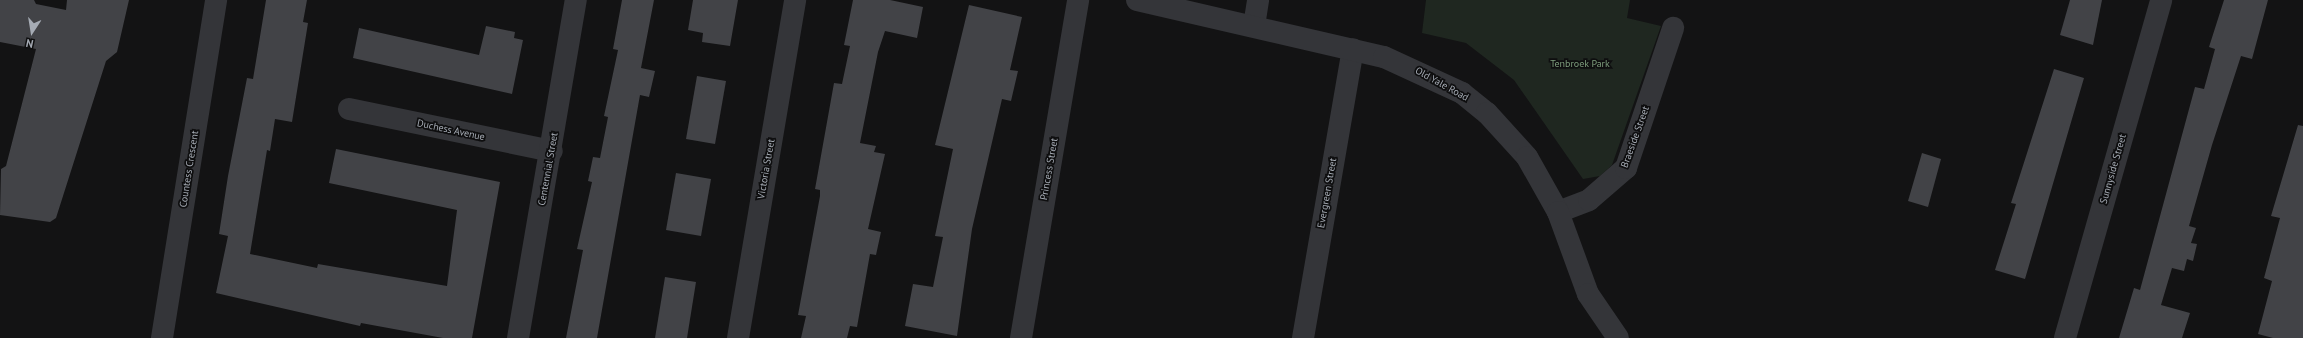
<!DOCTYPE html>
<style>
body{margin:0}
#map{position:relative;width:2303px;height:338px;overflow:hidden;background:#131314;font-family:"PT Sans",sans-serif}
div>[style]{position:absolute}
.green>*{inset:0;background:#1f2720}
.building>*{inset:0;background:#424347}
.minor>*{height:22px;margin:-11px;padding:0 11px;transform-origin:11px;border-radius:11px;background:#343539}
.tertiary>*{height:22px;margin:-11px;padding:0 11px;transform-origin:11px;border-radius:11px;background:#343539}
span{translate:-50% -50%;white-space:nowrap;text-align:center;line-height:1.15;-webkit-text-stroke:3.5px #0e0e0f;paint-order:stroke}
.park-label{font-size:10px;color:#7e9e7d}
.street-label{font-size:10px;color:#a5abb4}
.north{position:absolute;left:12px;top:12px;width:40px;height:40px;-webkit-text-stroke:3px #0e0e0f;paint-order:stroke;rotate:192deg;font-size:11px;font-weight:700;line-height:16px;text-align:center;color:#a5abb4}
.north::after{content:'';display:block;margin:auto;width:14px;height:18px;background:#a5abb4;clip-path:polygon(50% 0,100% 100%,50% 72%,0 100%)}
</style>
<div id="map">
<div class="green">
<div style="clip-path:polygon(1426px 0,1630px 0,1627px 18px,1661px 26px,1612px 165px,1600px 176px,1583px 179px,1514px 80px,1466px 43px,1422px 33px)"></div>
</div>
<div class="building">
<div style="clip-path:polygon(0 0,34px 0,36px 4px,66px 10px,67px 0,129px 0,117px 52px,106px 61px,56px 218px,50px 222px,0 215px,1px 169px,6px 166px,36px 49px,0 42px)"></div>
<div style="clip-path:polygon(266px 0,307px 0,303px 22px,308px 23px,292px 122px,275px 119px,270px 151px,267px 150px,250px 254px,317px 268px,318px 264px,447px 286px,457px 210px,329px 183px,336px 149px,500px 182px,472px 338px,443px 338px,361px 323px,360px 326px,216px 293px,228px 236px,219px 234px,228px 176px,247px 78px,253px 79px)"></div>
<div style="clip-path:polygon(622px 0,654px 0,641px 68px,655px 71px,649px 97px,640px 95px,597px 338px,566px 338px,583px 250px,577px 249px,592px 182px,588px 181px,593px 157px,600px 158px,608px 117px,604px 116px,618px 50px,613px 49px)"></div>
<div style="clip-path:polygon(693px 0,738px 0,730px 46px,702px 42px,703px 33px,688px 30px)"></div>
<div style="clip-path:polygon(853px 0,890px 0,923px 7px,917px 38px,885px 31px,878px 52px,860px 143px,876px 146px,874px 152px,885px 154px,868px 229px,881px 232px,876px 255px,870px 254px,857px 327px,850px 326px,847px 338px,801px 338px,806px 316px,798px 315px,820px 196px,820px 190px,815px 189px,834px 83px,842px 84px,850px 46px,844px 45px)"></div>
<div style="clip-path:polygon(2070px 0,2102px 0,2093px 45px,2060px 35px)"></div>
<div style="clip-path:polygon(2224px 0,2268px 0,2252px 59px,2241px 56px,2212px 145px,2189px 226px,2196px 228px,2191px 243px,2197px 244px,2193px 261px,2187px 259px,2184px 271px,2172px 268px,2161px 305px,2190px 313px,2182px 338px,2119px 338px,2134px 288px,2140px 290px,2195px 87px,2204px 89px,2215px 49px,2209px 47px)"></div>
<div style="clip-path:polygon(969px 5px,1022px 17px,1010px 70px,1018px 71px,1011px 101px,1002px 99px,972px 229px,957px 336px,905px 326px,913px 284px,933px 287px,943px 237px,935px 236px,953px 149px,935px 145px)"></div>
<div style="clip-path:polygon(486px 26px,515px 32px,514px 38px,523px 40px,512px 94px,353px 58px,359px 28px,479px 55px)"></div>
<div style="clip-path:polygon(2054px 69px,2084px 78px,2025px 279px,1995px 270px,2016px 204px,2011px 203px)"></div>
<div style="clip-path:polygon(697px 76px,726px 81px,715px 144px,686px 139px)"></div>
<div style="clip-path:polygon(2298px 125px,2303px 126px,2303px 338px,2273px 338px,2258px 334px,2272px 281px,2264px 278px,2280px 218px,2271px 216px)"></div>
<div style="clip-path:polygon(1922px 153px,1941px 159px,1928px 207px,1908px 201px)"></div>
<div style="clip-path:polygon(676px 173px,711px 179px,701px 236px,666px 230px)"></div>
<div style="clip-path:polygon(665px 277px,696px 282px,687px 338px,655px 338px)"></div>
</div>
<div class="minor">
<div style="left:1254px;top:26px;width:26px;rotate:-81deg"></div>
<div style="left:349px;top:109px;width:207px;rotate:11.7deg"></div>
<div style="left:1558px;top:212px;width:33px;rotate:-21deg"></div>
<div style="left:1589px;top:200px;width:49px;rotate:-40.9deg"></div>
<div style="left:1626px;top:168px;width:148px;rotate:-71.4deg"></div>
<div style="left:162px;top:338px;width:342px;rotate:-80.9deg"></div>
<div style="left:518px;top:338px;width:343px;rotate:-80.3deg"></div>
<div style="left:738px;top:338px;width:343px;rotate:-80.4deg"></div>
<div style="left:1021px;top:338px;width:343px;rotate:-80.4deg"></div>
<div style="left:1303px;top:338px;width:293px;rotate:-80.2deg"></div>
<div style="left:2065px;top:338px;width:351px;rotate:-74.1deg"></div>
</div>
<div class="tertiary">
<div style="left:1137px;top:0;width:253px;rotate:13deg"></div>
<div style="left:1384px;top:57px;width:86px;rotate:24.8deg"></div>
<div style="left:1462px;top:93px;width:32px;rotate:39deg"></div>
<div style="left:1487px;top:113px;width:59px;rotate:47.7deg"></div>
<div style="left:1527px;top:157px;width:63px;rotate:60.6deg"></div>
<div style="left:1558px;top:212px;width:87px;rotate:69.9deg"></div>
<div style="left:1588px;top:294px;width:53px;rotate:55.7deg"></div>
</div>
<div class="park-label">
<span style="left:1580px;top:64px">Tenbroek Park</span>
</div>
<div class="street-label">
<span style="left:1442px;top:84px;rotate:29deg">Old Yale Road</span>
<span style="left:451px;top:130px;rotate:12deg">Duchess Avenue</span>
<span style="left:1635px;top:137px;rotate:-70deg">Braeside Street</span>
<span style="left:189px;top:169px;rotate:-81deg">Countess Crescent</span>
<span style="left:548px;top:169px;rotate:-80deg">Centennial Street</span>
<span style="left:766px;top:169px;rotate:-80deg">Victoria Street</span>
<span style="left:1049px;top:169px;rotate:-80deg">Princess Street</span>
<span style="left:2113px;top:169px;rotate:-74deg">Sunnyside Street</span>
<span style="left:1327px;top:193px;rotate:-80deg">Evergreen Street</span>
</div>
<div class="north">N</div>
</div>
